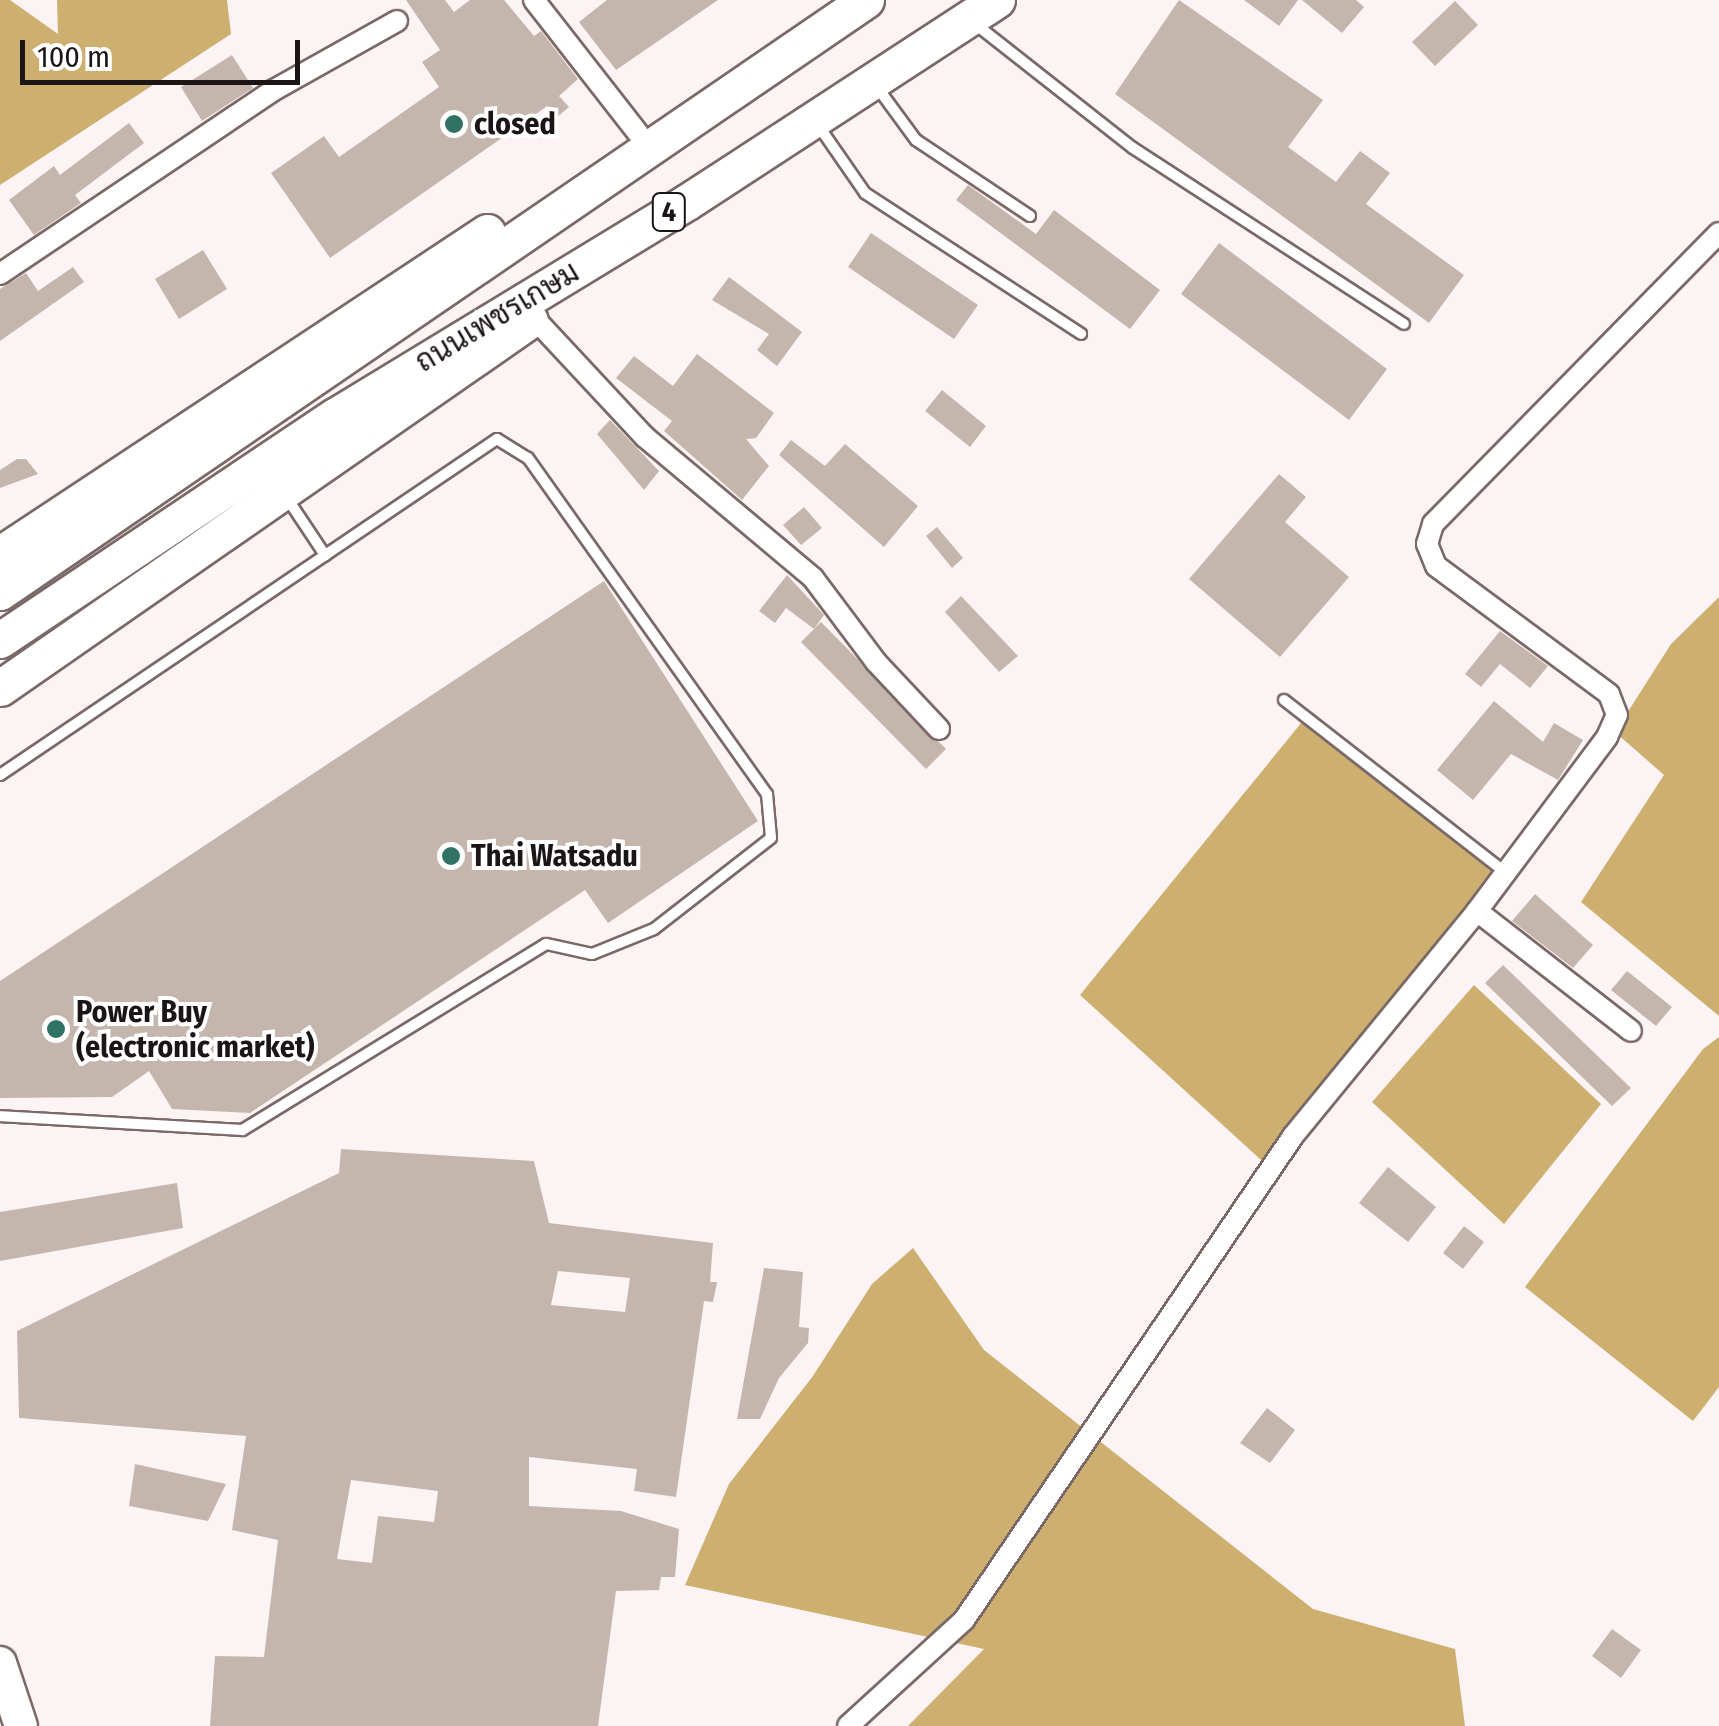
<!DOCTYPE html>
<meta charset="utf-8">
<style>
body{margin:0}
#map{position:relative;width:1719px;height:1726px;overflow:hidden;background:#fcf4f4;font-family:"Fira Sans Condensed",Sarabun,sans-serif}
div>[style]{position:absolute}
.forest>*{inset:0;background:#cdaf6f}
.building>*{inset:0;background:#c5b6ad}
.roads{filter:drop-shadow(2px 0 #7a6967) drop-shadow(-2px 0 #7a6967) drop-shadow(0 2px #7a6967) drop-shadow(0 -2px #7a6967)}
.service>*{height:10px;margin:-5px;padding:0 5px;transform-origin:5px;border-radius:5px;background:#fff}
.minor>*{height:20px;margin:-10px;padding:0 10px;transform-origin:10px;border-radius:10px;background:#fff}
.primary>*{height:32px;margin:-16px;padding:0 16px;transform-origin:16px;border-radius:16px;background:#fff}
.trunk>*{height:35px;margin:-17.5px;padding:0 17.5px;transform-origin:17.5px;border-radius:17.5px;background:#fff}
.dots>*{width:28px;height:28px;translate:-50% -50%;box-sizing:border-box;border:5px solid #fff;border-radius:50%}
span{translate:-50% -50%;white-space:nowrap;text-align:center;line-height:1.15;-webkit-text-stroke:8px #fff;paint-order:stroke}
.shield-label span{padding:2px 8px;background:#fff;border:2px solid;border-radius:8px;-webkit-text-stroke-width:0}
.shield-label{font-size:28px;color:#1c1515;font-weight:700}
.poi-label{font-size:30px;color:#1c1515;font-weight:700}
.left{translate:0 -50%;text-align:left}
.street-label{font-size:30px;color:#1c1515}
.scale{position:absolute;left:20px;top:40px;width:280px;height:45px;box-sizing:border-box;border:5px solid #1c1515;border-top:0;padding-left:12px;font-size:30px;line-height:35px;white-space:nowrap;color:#1c1515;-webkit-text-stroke:8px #fff;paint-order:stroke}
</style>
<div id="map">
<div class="forest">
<div style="clip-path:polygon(0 0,10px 0,58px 34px,57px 0,227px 0,231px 34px,0 185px)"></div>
<div style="clip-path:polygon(1719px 597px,1719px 1016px,1581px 902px,1664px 775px,1615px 732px,1671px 644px)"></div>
<div style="clip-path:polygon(1306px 717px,1506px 873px,1271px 1169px,1080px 995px)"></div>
<div style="clip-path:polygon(1474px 985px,1601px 1104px,1504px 1224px,1372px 1102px)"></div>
<div style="clip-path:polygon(1719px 1037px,1719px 1387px,1693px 1421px,1525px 1287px,1703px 1049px)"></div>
<div style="clip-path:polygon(913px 1248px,984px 1350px,1313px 1609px,1455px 1649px,1465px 1726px,908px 1726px,984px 1649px,685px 1585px,729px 1484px,813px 1376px,872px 1284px)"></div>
</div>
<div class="building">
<div style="clip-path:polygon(406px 0,445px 0,454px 12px,470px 0,504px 0,534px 36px,541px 31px,578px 79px,559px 96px,569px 107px,556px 118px,546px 107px,330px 258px,271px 173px,324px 136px,339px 157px,439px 87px,422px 62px,440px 50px)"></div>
<div style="clip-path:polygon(607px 0,718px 0,616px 70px,579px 22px)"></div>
<div style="clip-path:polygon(1179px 0,1323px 100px,1288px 147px,1336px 182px,1360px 151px,1390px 173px,1366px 204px,1464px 275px,1429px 323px,1115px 94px)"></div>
<div style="clip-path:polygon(1244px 0,1298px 0,1279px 26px)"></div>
<div style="clip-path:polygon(1302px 0,1356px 0,1364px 7px,1342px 33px)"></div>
<div style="clip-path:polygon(1455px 1px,1478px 25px,1435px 66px,1412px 42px)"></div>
<div style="clip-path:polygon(232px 55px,253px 88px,202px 121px,181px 87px)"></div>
<div style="clip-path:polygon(129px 123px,144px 143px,75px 195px,81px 203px,34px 235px,9px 200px,54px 166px,60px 175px)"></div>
<div style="clip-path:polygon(968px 185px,1036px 234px,1054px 210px,1160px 290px,1130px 329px,956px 200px)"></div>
<div style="clip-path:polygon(871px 233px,978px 305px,954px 339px,848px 267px)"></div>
<div style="clip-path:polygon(1219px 243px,1387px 369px,1349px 420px,1181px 294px)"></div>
<div style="clip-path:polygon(203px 250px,227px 289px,179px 319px,155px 279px)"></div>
<div style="clip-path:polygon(73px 267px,84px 282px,0 341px,0 289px,26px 273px,38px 291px)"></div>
<div style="clip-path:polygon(729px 277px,802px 332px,777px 366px,757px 350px,769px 334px,712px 300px)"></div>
<div style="clip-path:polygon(697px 354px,774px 413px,756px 438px,746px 439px,769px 466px,742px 500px,664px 431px,672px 421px,616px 378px,634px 356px,673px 386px)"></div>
<div style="clip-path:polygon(942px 390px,986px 426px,970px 447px,925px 411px)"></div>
<div style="clip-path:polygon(610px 420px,659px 471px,644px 490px,597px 434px)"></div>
<div style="clip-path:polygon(791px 440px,825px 466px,845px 444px,918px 506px,884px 547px,779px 455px)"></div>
<div style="clip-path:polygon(17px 459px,26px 459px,38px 474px,0 488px,0 470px)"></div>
<div style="clip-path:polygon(1279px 474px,1306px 497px,1285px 522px,1349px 577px,1280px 657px,1189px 579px)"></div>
<div style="clip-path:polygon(804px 507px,822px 528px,801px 545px,783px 525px)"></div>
<div style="clip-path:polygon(937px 527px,963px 558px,952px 568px,926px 536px)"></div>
<div style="clip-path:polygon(787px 575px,824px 615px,814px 629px,786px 608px,775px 623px,759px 611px)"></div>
<div style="clip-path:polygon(604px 581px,758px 821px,608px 923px,585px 890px,250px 1113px,172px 1109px,149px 1071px,112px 1097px,0 1098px,0 981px)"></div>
<div style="clip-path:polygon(961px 596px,1018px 656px,999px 672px,945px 612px)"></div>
<div style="clip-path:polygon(821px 622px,946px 749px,926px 769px,801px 642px)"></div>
<div style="clip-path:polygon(1500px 631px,1548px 666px,1530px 688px,1500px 664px,1481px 687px,1465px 674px)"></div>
<div style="clip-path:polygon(1494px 701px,1543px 742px,1554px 723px,1583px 740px,1558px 780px,1511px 754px,1473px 800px,1437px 770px)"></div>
<div style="clip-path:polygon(1535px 894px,1593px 945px,1573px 968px,1512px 921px)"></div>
<div style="clip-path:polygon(1503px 965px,1631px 1088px,1612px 1106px,1485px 983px)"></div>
<div style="clip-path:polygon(1627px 971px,1672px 1007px,1656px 1026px,1611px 990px)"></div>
<div style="clip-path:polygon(evenodd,341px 1149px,534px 1161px,549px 1223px,713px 1243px,710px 1282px,717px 1282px,713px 1302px,704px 1301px,676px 1497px,634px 1491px,637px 1469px,529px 1457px,529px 1506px,621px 1511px,679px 1529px,675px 1577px,661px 1577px,659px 1590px,616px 1591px,598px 1726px,210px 1726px,215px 1656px,264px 1657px,278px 1540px,232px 1530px,246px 1436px,19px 1418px,17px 1331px,339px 1173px,341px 1149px,558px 1271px,630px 1278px,625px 1312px,551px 1305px,558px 1271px,341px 1149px,351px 1480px,438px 1491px,434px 1522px,378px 1516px,372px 1563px,337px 1559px,351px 1480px)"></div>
<div style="clip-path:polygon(1388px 1167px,1436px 1207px,1408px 1242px,1359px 1203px)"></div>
<div style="clip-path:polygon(177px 1183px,183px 1228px,0 1261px,0 1212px)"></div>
<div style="clip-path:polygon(1464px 1226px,1484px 1242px,1463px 1269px,1443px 1253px)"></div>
<div style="clip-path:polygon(764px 1268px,803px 1272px,799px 1327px,809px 1328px,808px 1343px,779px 1378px,760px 1419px,737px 1419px)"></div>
<div style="clip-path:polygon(1267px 1408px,1295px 1430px,1270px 1463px,1240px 1443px)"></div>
<div style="clip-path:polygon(135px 1464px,226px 1484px,208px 1521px,129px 1506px)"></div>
<div style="clip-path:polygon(1612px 1629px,1641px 1650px,1621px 1678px,1592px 1656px)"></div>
</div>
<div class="roads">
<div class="service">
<div style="left:974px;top:23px;width:202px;rotate:38.2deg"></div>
<div style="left:1133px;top:148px;width:323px;rotate:33deg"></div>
<div style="left:877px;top:87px;width:66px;rotate:53.7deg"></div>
<div style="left:916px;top:140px;width:137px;rotate:33.7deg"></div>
<div style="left:818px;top:125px;width:83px;rotate:55.3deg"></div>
<div style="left:865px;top:193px;width:258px;rotate:33.1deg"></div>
<div style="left:287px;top:498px;width:69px;rotate:56.3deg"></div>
<div style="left:1284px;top:700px;width:281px;rotate:37.9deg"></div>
<div style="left:0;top:775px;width:600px;rotate:-34.06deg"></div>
<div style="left:497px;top:439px;width:36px;rotate:32deg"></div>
<div style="left:528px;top:458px;width:412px;rotate:54.6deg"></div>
<div style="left:767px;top:794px;width:44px;rotate:84.8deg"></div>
<div style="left:771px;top:838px;width:148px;rotate:142.1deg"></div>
<div style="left:654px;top:929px;width:67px;rotate:158deg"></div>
<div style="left:592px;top:954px;width:47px;rotate:-167.7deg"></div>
<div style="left:546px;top:944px;width:356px;rotate:148.5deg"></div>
<div style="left:242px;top:1130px;width:242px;rotate:-176.7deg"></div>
</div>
<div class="minor">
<div style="left:534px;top:0;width:169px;rotate:52deg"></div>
<div style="left:0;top:274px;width:330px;rotate:-33.9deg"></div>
<div style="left:274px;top:90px;width:141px;rotate:-29.3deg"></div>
<div style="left:533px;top:317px;width:164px;rotate:47deg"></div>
<div style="left:645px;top:437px;width:219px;rotate:40deg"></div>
<div style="left:813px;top:578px;width:105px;rotate:53.1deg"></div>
<div style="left:876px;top:662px;width:92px;rotate:46.8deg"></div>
<div style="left:1477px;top:911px;width:195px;rotate:37.9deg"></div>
<div style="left:848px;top:1726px;width:157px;rotate:-42.4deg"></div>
<div style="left:964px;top:1620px;width:585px;rotate:-55.79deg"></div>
<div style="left:1293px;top:1136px;width:291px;rotate:-50.7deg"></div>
<div style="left:1477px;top:911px;width:217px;rotate:-53.2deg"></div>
<div style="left:1607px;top:737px;width:24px;rotate:-66deg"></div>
<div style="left:1617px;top:715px;width:22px;rotate:-111deg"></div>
<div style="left:1609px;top:694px;width:215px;rotate:-143.5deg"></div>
<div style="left:1436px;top:566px;width:24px;rotate:-112deg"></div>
<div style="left:1427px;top:544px;width:21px;rotate:-73deg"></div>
<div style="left:1433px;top:524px;width:408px;rotate:-45.5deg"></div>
</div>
<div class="primary">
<div style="left:0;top:1663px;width:66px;rotate:71.6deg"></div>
</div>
<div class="trunk">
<div style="left:0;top:554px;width:584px;rotate:-33.47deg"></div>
<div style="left:0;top:592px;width:1049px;rotate:-34.36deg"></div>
<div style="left:0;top:640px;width:403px;rotate:-33.8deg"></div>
<div style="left:335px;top:416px;width:412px;rotate:-31.3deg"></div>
<div style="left:687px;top:202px;width:370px;rotate:-33.1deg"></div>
<div style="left:0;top:688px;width:645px;rotate:-34.77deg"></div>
</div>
</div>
<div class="dots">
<div style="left:454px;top:124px;background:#307365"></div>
<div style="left:451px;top:856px;background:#307365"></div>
<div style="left:56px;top:1029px;background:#307365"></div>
</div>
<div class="shield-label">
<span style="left:669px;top:212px">4</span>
</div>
<div class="poi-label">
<span class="left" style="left:474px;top:124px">closed</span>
<span class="left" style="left:471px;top:856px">Thai Watsadu</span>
<span class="left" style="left:76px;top:1029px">Power Buy<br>(electronic market)</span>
</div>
<div class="street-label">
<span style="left:497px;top:317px;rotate:-31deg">ถนนเพชรเกษม</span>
</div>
<div class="scale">100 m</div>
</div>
